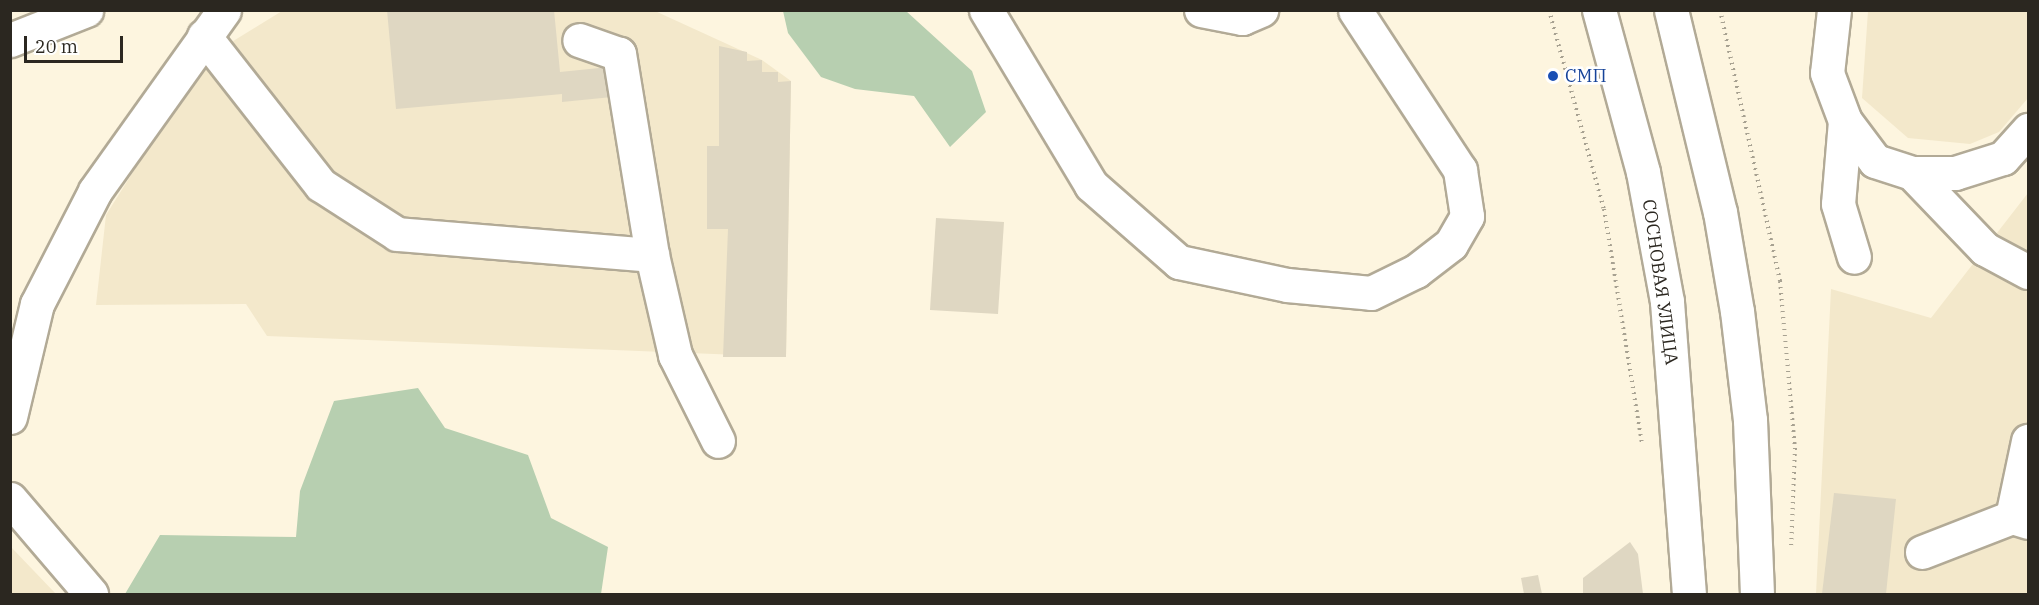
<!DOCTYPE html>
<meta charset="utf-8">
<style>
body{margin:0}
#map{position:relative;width:2039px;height:605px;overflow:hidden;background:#fdf5df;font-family:"IBM Plex Serif",serif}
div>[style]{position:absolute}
.built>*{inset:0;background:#f3e8cb}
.green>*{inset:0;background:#b7cfb0}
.building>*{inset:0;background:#dfd7c2}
.path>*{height:4px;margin-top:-2px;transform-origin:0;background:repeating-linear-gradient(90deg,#a7a191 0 1.5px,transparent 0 6px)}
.roads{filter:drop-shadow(2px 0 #b2aa96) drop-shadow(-2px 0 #b2aa96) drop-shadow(0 2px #b2aa96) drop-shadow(0 -2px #b2aa96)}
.minor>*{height:33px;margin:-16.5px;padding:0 16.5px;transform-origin:16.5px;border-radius:16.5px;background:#fff}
.major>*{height:33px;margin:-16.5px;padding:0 16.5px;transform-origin:16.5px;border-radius:16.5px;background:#fff}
.dots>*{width:16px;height:16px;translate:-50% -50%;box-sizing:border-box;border:3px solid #fff;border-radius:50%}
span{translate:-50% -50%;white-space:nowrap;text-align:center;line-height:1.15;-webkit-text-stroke:5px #fff;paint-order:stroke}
.transit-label{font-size:18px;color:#164399}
.left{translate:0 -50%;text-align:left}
.street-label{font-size:18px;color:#2b2720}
.frame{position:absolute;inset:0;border:12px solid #2b2720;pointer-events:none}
.scale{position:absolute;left:24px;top:36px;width:99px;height:27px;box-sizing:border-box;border:3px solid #2b2720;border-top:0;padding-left:8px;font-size:18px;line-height:21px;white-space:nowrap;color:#2b2720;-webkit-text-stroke:4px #fff;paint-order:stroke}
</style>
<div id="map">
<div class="built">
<div style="clip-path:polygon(282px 11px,655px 11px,762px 60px,791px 81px,786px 357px,267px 336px,246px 304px,96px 305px,106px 215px,204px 59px)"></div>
<div style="clip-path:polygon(1868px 11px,2028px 11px,2028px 98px,1999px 132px,1970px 144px,1908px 138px,1862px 98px)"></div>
<div style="clip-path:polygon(2028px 193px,2028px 594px,1816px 594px,1831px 289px,1931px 318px)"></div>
<div style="clip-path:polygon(10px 547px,11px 547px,56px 594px,11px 594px)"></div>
</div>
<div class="green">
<div style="clip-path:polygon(783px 11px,906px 11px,972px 71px,986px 112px,950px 147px,914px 96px,855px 89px,821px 77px,788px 33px)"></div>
<div style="clip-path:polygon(418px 388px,445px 428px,528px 455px,551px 518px,608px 547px,601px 594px,125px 594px,160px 535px,296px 537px,300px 491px,334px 401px)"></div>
</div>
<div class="building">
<div style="clip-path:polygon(387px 10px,554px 10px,560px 72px,609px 67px,612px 97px,562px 102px,562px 94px,396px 109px)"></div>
<div style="clip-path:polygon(719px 46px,747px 52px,747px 61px,762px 60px,762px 72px,778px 72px,778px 82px,791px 81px,786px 357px,723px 357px,728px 229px,707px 229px,707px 146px,719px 146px)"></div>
<div style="clip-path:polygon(936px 218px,1004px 222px,998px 314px,930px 310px)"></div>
<div style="clip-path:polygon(1834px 493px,1896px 499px,1886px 594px,1822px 594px)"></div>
<div style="clip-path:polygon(1630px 542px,1638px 554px,1643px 594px,1583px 594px,1583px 578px)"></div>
<div style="clip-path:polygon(1538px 575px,1542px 594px,1524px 594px,1521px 578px)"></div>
</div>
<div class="path">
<div style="left:1549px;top:10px;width:206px;rotate:74.6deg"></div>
<div style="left:1604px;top:209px;width:237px;rotate:80.8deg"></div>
<div style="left:1720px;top:10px;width:278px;rotate:77.5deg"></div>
<div style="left:1780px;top:281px;width:168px;rotate:84.9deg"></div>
<div style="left:1795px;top:448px;width:98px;rotate:92.3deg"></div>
</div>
<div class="roads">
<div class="minor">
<div style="left:986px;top:10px;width:204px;rotate:59deg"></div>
<div style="left:1091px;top:185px;width:117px;rotate:41.2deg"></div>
<div style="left:1179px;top:262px;width:110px;rotate:12deg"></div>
<div style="left:1287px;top:285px;width:84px;rotate:5.4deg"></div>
<div style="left:1371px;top:293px;width:50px;rotate:-26.1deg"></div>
<div style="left:1416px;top:271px;width:44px;rotate:-37.6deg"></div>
<div style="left:1451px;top:244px;width:32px;rotate:-60deg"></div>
<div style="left:1467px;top:216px;width:47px;rotate:-98.7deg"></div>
<div style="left:1460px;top:170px;width:191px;rotate:-123.3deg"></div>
<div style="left:1201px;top:10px;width:42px;rotate:11deg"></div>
<div style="left:1242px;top:18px;width:21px;rotate:-23deg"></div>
<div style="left:1834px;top:10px;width:63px;rotate:96.3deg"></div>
<div style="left:1827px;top:73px;width:51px;rotate:69.4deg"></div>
<div style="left:1845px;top:121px;width:50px;rotate:53.1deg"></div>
<div style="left:1875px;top:161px;width:39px;rotate:18deg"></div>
<div style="left:1912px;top:173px;width:43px"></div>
<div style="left:1955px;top:173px;width:50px;rotate:-17.4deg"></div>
<div style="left:2003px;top:158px;width:38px;rotate:-48deg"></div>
<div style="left:204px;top:36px;width:189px;rotate:51.9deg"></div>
<div style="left:321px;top:185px;width:90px;rotate:32.8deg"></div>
<div style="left:397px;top:234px;width:256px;rotate:4.7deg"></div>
<div style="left:652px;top:255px;width:204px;rotate:-99.3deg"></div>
<div style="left:619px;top:54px;width:42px;rotate:-160.7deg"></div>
<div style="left:10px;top:40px;width:82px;rotate:-21.5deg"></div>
<div style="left:1845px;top:121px;width:83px;rotate:94.8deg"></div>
<div style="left:1838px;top:204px;width:55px;rotate:73.2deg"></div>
<div style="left:1912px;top:173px;width:105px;rotate:46.2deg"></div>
<div style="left:1985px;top:249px;width:49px;rotate:28.1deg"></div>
<div style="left:652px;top:255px;width:103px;rotate:77deg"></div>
<div style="left:675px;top:355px;width:96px;rotate:63.4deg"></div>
<div style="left:10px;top:417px;width:116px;rotate:-76.6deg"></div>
<div style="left:37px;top:304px;width:127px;rotate:-62.8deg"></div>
<div style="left:95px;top:191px;width:222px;rotate:-54.5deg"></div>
<div style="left:10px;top:499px;width:125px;rotate:49.5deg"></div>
<div style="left:2012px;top:517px;width:78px;rotate:-78.1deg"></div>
<div style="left:1922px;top:552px;width:97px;rotate:-21.3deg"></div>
<div style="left:2012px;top:517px;width:17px;rotate:17deg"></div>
</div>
<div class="major">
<div style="left:1599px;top:10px;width:168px;rotate:74.8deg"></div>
<div style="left:1643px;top:172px;width:132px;rotate:79.5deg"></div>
<div style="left:1667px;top:302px;width:293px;rotate:85.7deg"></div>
<div style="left:1671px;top:10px;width:208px;rotate:76.4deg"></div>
<div style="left:1720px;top:212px;width:100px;rotate:80.3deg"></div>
<div style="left:1737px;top:311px;width:110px;rotate:83.2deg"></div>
<div style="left:1750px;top:420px;width:174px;rotate:87.7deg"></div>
</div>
</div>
<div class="dots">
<div style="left:1553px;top:76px;background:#1a4fb4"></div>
</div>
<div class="transit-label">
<span class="left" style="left:1565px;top:76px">СМП</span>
</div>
<div class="street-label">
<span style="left:1660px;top:282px;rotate:82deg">СОСНОВАЯ УЛИЦА</span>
</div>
<div class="frame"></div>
<div class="scale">20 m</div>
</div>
